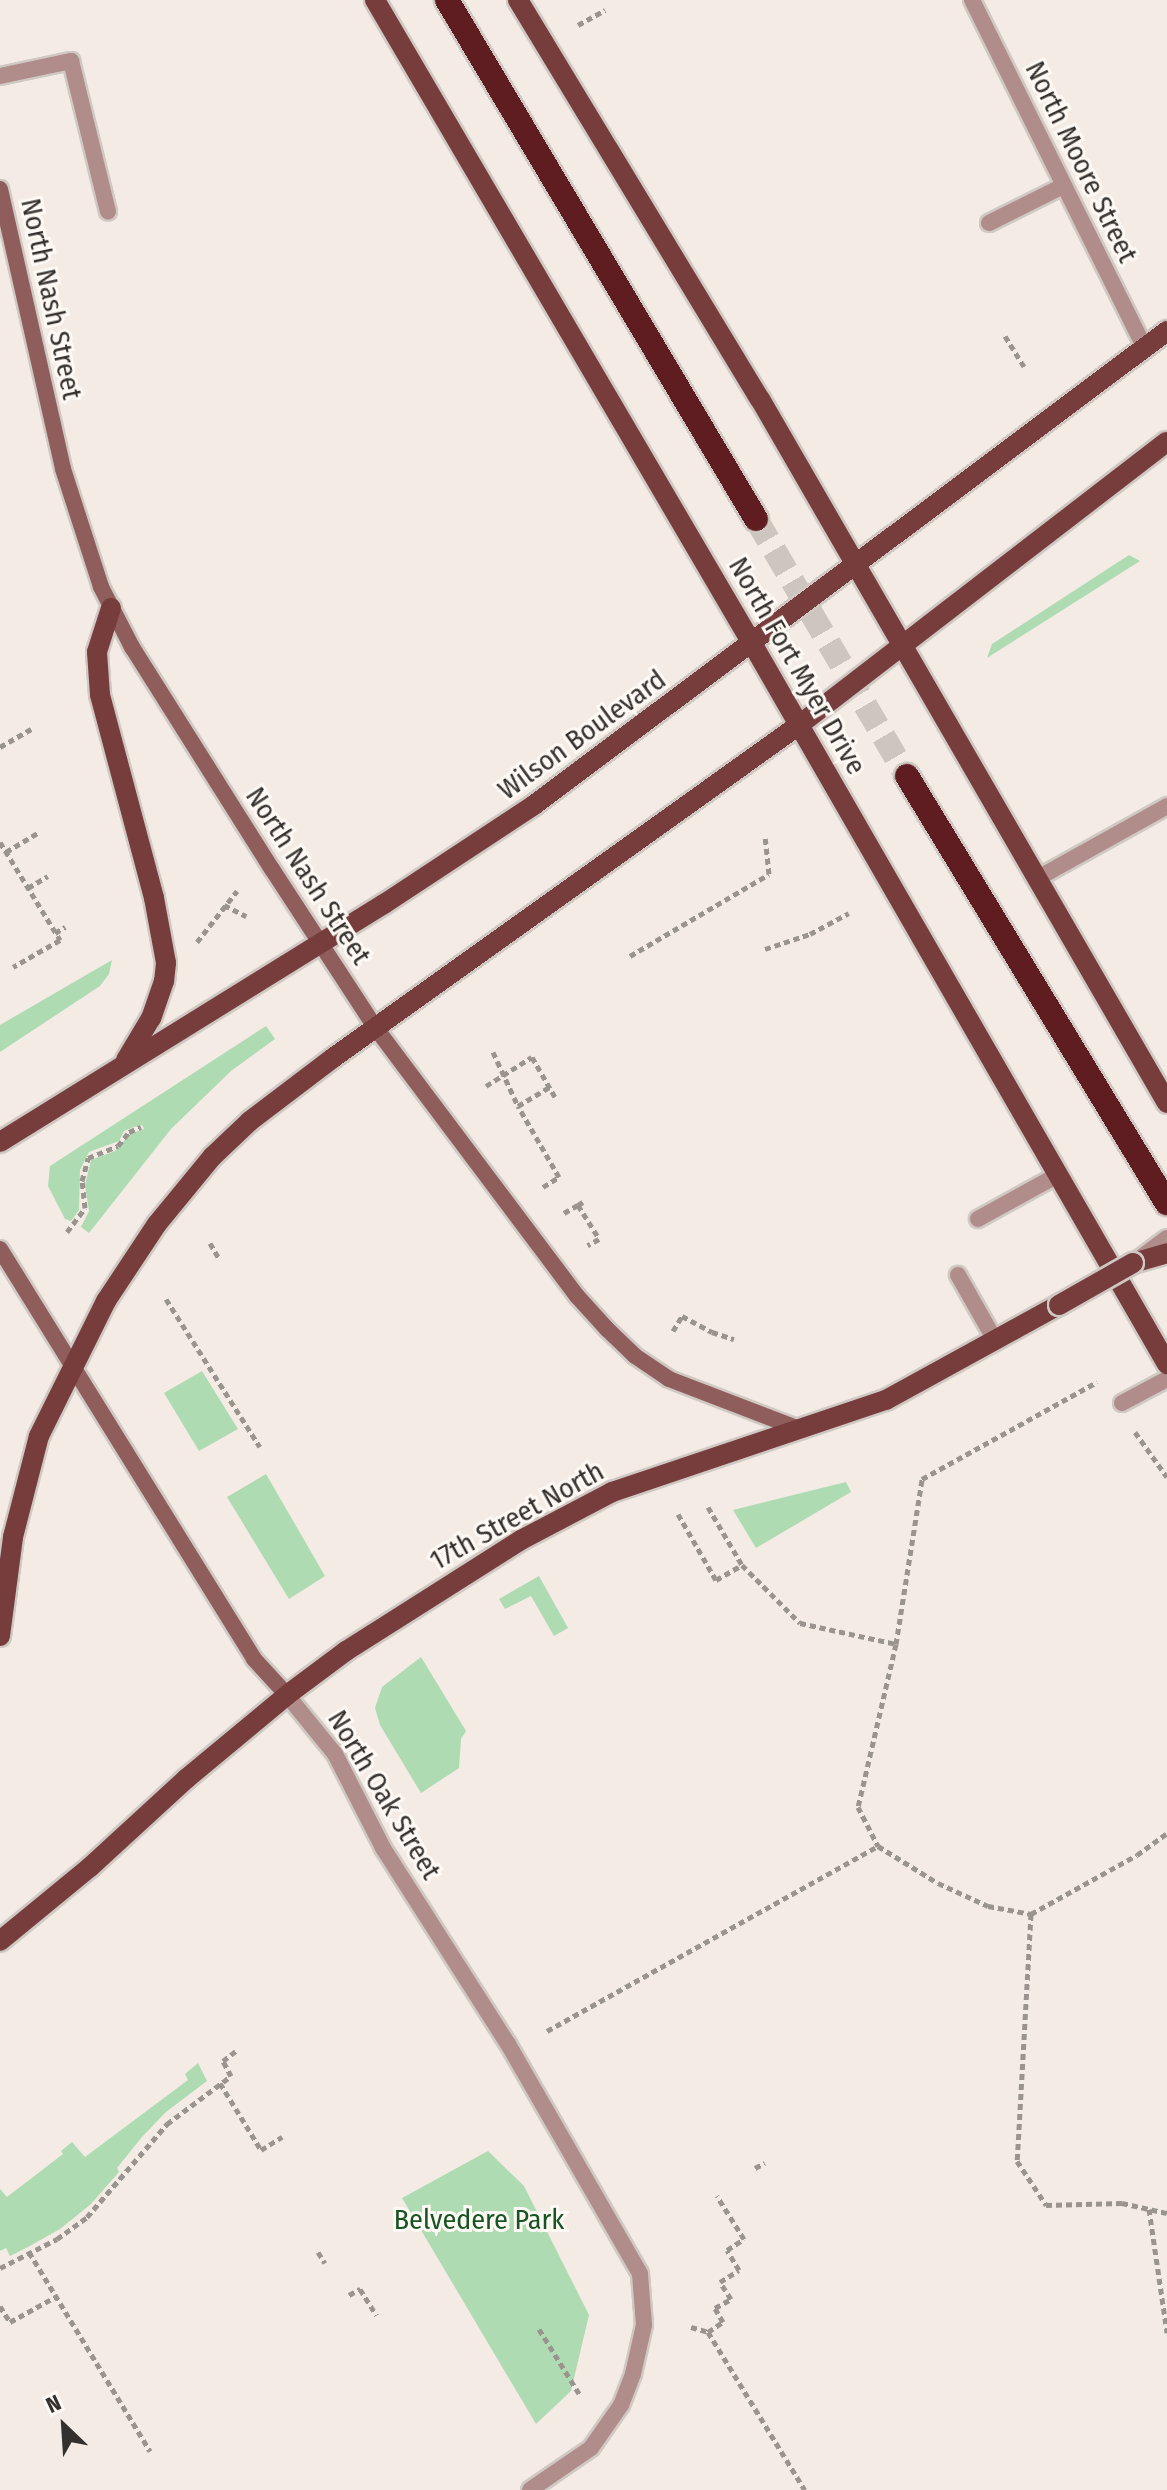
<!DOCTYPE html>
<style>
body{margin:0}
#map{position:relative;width:1167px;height:2490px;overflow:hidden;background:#f3ebe4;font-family:"Fira Sans Condensed",sans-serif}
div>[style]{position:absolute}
.green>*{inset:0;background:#afdbb2}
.highway-tunnel>*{height:24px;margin-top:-12px;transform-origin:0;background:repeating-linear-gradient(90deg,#cdc6bf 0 24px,transparent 0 36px)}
.path>*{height:5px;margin-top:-2.5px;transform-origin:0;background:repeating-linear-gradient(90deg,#9a948f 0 6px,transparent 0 10px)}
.roads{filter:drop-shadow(2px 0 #d0c9c3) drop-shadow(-2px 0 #d0c9c3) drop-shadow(0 2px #d0c9c3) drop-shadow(0 -2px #d0c9c3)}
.lane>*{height:16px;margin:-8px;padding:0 8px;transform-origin:8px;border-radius:8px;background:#b08c8a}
.street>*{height:16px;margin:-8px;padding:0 8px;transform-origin:8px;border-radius:8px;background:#b08c8a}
.secondary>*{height:16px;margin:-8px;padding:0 8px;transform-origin:8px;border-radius:8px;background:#8f5d5c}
.primary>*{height:20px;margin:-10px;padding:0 10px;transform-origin:10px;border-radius:10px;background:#773c3c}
.highway>*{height:24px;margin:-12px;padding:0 12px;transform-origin:12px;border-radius:12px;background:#601d21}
.bridges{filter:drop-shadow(2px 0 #d0c9c3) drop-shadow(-2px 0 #d0c9c3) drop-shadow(0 2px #d0c9c3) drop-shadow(0 -2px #d0c9c3)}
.primary-bridge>*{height:20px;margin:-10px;padding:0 10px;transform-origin:10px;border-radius:10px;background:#773c3c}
span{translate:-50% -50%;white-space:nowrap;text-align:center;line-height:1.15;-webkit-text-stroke:6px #fef9f5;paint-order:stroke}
.street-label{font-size:28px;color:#33302d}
.park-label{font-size:28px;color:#165422}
.north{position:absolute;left:24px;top:2386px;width:80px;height:80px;-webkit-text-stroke:6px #fef9f5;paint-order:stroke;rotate:335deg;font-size:22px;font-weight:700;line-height:32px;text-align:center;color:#33302d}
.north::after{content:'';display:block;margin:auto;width:28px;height:36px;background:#33302d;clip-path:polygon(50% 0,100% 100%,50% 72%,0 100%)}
</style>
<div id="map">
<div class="green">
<div style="clip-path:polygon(1129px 555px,1140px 561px,987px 658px,992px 644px)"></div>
<div style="clip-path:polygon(112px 960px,109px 974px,100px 986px,0 1052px,0 1025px)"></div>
<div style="clip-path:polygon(266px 1026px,275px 1039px,231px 1071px,171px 1129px,89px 1233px,81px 1227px,89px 1211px,85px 1185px,91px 1160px,115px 1151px,130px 1134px,144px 1129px,142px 1125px,134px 1127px,124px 1131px,119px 1141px,89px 1152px,80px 1170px,79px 1210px,71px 1221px,65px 1219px,48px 1186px,50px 1166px)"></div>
<div style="clip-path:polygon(202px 1371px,238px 1429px,199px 1451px,164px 1393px)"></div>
<div style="clip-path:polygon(266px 1474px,325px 1576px,289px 1599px,227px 1497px)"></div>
<div style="clip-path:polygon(846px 1482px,851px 1492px,756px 1548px,733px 1510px)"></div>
<div style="clip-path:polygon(539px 1576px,568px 1628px,554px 1636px,531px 1596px,505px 1609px,499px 1599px)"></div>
<div style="clip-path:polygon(421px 1657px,466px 1731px,461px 1739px,459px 1768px,421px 1793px,380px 1725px,375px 1708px,382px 1687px)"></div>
<div style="clip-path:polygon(198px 2063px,207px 2081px,166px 2112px,142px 2137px,117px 2168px,119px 2172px,91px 2204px,60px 2229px,28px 2247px,10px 2256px,6px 2248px,0 2251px,0 2189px,7px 2197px,63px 2154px,61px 2151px,72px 2142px,85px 2157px,188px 2080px,185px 2074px)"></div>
<div style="clip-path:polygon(488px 2151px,524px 2186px,589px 2315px,571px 2391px,536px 2424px,402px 2198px)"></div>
</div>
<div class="highway-tunnel">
<div style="left:756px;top:519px;width:298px;rotate:59.6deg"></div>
</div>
<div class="path">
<div style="left:578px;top:25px;width:31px;rotate:-29deg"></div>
<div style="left:1005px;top:336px;width:36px;rotate:58deg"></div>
<div style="left:0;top:747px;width:36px;rotate:-30deg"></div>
<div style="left:0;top:842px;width:115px;rotate:58.5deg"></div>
<div style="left:60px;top:940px;width:54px;rotate:150.1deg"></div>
<div style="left:6px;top:852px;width:37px;rotate:-31deg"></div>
<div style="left:28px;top:888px;width:23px;rotate:-31deg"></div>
<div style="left:224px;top:905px;width:25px;rotate:27deg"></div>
<div style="left:55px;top:933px;width:12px;rotate:-31deg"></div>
<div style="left:197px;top:942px;width:65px;rotate:-51.9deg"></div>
<div style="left:765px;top:949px;width:47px;rotate:-18.4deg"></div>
<div style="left:810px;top:934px;width:44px;rotate:-28.3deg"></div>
<div style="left:630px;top:956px;width:161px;rotate:-30.5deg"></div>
<div style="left:769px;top:874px;width:36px;rotate:-96deg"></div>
<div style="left:493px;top:1052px;width:60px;rotate:65.2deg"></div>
<div style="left:486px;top:1086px;width:54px;rotate:-32.2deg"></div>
<div style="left:532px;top:1057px;width:46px;rotate:60.1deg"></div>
<div style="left:543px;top:1187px;width:19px;rotate:-32deg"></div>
<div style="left:559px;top:1177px;width:82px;rotate:-120deg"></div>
<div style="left:518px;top:1106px;width:37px;rotate:-31deg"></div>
<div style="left:583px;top:1202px;width:6px;rotate:149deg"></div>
<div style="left:578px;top:1205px;width:40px;rotate:58deg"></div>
<div style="left:599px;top:1239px;width:13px;rotate:151deg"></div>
<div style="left:564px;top:1213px;width:16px;rotate:-30deg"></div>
<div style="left:67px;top:1232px;width:30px;rotate:-53deg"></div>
<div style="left:85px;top:1208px;width:27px;rotate:-96deg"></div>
<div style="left:82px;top:1181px;width:24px;rotate:-75deg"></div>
<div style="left:88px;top:1158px;width:32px;rotate:-22deg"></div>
<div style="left:118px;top:1146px;width:18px;rotate:-52deg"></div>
<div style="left:129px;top:1132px;width:13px;rotate:-23deg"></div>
<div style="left:210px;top:1243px;width:20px;rotate:60deg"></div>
<div style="left:166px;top:1299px;width:175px;rotate:57.6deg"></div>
<div style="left:673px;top:1331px;width:17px;rotate:-59deg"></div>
<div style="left:682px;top:1316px;width:34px;rotate:28deg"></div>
<div style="left:712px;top:1332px;width:23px;rotate:18deg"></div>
<div style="left:1135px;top:1432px;width:55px;rotate:54.6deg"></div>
<div style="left:708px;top:1507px;width:67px;rotate:59.6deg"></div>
<div style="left:678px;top:1514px;width:76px;rotate:60.1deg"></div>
<div style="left:716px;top:1580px;width:30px;rotate:-30deg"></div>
<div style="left:742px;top:1565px;width:82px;rotate:45deg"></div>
<div style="left:800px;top:1623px;width:98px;rotate:12.3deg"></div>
<div style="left:896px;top:1644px;width:167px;rotate:103.1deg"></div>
<div style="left:858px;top:1807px;width:44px;rotate:62.9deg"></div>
<div style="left:878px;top:1846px;width:70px;rotate:31.7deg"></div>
<div style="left:938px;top:1883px;width:55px;rotate:24.7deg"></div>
<div style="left:988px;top:1906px;width:44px;rotate:10.5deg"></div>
<div style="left:1031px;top:1914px;width:121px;rotate:-29.1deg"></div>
<div style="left:1137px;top:1855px;width:37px;rotate:-36deg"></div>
<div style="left:896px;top:1644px;width:167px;rotate:-81deg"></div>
<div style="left:922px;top:1479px;width:200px;rotate:-29deg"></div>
<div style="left:1031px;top:1914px;width:247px;rotate:93.2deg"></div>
<div style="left:1017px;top:2161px;width:53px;rotate:56.6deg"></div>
<div style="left:1046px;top:2205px;width:76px;rotate:-1.5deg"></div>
<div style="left:1122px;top:2203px;width:46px;rotate:12.5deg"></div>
<div style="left:547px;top:2031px;width:379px;rotate:-29.2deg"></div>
<div style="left:220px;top:2083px;width:79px;rotate:58.5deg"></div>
<div style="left:261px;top:2150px;width:25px;rotate:-32deg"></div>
<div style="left:755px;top:2168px;width:11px;rotate:-27deg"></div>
<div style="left:1149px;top:2209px;width:125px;rotate:81.7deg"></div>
<div style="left:29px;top:2252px;width:233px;rotate:58.7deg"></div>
<div style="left:318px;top:2252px;width:13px;rotate:58deg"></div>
<div style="left:0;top:2268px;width:64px;rotate:-27deg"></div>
<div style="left:57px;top:2239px;width:37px;rotate:-36deg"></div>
<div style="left:87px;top:2217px;width:123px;rotate:-49.3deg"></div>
<div style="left:167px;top:2124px;width:80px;rotate:-36.9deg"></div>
<div style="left:231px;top:2076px;width:17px;rotate:-118deg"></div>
<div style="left:223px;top:2061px;width:16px;rotate:-38deg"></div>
<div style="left:349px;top:2295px;width:13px;rotate:-29deg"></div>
<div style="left:360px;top:2289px;width:31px;rotate:58deg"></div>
<div style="left:0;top:2306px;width:19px;rotate:58deg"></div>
<div style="left:10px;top:2322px;width:54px;rotate:-29deg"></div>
<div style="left:691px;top:2327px;width:18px;rotate:16deg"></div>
<div style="left:708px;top:2332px;width:185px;rotate:58.5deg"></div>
<div style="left:539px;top:2329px;width:78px;rotate:58.2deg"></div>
<div style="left:708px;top:2332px;width:18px;rotate:-34deg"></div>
<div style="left:723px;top:2322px;width:16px;rotate:-120deg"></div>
<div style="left:715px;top:2308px;width:18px;rotate:-29deg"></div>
<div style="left:731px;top:2299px;width:20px;rotate:-123deg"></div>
<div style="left:720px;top:2282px;width:22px;rotate:-32deg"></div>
<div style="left:739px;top:2270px;width:23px;rotate:-121deg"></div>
<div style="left:727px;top:2250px;width:20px;rotate:-33deg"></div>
<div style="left:744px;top:2239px;width:51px;rotate:-122.1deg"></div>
</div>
<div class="roads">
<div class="lane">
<div style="left:0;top:76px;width:73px;rotate:-11.9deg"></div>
<div style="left:71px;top:61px;width:155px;rotate:76.2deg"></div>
<div style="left:989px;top:223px;width:83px;rotate:-26.6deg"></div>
<div style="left:1036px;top:879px;width:150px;rotate:-29.1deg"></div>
<div style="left:978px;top:1219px;width:89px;rotate:-28.9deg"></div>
<div style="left:1139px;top:1259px;width:35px;rotate:-37deg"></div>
<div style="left:958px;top:1275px;width:75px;rotate:60.4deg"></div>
<div style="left:1122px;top:1403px;width:51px;rotate:-28.1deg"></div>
</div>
<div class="street">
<div style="left:972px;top:0;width:387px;rotate:63.6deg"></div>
<div style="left:287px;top:1695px;width:76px;rotate:50.9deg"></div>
<div style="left:335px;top:1754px;width:106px;rotate:62.9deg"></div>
<div style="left:383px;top:1848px;width:232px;rotate:57.5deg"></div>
<div style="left:508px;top:2044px;width:265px;rotate:60.1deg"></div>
<div style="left:640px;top:2274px;width:51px;rotate:85.5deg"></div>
<div style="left:644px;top:2325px;width:50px;rotate:102.7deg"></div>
<div style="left:633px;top:2374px;width:33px;rotate:111deg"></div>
<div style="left:621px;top:2405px;width:52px;rotate:124.9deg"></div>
<div style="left:591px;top:2448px;width:74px;rotate:145.5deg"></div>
</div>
<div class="secondary">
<div style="left:0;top:189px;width:287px;rotate:77.3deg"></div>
<div style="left:63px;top:469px;width:124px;rotate:72.1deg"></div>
<div style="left:101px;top:587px;width:68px;rotate:62.7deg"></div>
<div style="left:132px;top:647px;width:262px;rotate:57.8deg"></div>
<div style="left:272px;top:869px;width:189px;rotate:56.9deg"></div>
<div style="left:375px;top:1027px;width:336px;rotate:53.1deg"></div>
<div style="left:577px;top:1296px;width:45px;rotate:47.7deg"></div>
<div style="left:607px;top:1329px;width:39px;rotate:44deg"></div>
<div style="left:635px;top:1356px;width:41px;rotate:34.1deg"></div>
<div style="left:669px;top:1379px;width:142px;rotate:21deg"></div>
<div style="left:0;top:1249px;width:482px;rotate:58.2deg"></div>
<div style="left:254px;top:1659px;width:49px;rotate:47.5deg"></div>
</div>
<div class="primary">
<div style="left:375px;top:0;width:748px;rotate:59.63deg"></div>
<div style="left:753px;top:645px;width:830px;rotate:60.07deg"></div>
<div style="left:518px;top:0;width:467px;rotate:58.8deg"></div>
<div style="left:760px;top:399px;width:813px;rotate:59.97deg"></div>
<div style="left:111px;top:608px;width:46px;rotate:107.7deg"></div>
<div style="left:97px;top:652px;width:43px;rotate:86deg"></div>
<div style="left:100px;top:695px;width:210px;rotate:75.1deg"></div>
<div style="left:154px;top:898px;width:66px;rotate:79.5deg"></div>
<div style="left:166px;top:963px;width:18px;rotate:96deg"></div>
<div style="left:164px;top:981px;width:39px;rotate:109deg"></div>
<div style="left:151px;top:1018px;width:49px;rotate:120.8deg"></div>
<div style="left:0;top:1142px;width:452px;rotate:-31.8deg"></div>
<div style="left:384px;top:904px;width:180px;rotate:-33.4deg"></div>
<div style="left:534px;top:805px;width:791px;rotate:-36.83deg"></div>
<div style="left:1133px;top:1263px;width:35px;rotate:-16deg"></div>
<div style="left:0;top:1636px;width:100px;rotate:-82.5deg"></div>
<div style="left:13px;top:1537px;width:104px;rotate:-75.6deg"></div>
<div style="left:39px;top:1436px;width:151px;rotate:-63.6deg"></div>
<div style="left:106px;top:1301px;width:92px;rotate:-56.5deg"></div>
<div style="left:157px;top:1224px;width:87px;rotate:-50.6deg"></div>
<div style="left:212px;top:1157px;width:52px;rotate:-43.5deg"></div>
<div style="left:250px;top:1121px;width:104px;rotate:-37.2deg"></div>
<div style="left:333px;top:1058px;width:573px;rotate:-35.55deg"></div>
<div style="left:799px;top:725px;width:464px;rotate:-37.6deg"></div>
<div style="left:0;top:1941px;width:117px;rotate:-39.4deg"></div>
<div style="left:90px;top:1867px;width:130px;rotate:-42.5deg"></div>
<div style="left:186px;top:1779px;width:131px;rotate:-39.7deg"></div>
<div style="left:287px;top:1695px;width:74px;rotate:-36.7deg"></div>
<div style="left:346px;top:1651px;width:207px;rotate:-32.4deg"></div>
<div style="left:521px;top:1540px;width:103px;rotate:-27.8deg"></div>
<div style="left:612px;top:1492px;width:289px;rotate:-18.6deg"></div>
<div style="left:886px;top:1400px;width:197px;rotate:-28.8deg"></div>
</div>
<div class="highway">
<div style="left:447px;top:0;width:604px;rotate:59.23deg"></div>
<div style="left:907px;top:776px;width:500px;rotate:58.7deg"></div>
</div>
</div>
<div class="bridges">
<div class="primary-bridge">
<div style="left:1059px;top:1305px;width:85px;rotate:-29.6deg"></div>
</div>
</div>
<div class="street-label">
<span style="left:1081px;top:162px;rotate:64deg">North Moore Street</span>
<span style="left:51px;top:299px;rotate:78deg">North Nash Street</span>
<span style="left:797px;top:666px;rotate:60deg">North Fort Myer Drive</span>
<span style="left:582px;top:735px;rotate:-36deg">Wilson Boulevard</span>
<span style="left:308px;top:876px;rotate:57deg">North Nash Street</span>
<span style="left:517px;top:1516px;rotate:-29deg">17th Street North</span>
<span style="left:384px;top:1795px;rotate:59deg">North Oak Street</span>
</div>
<div class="park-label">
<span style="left:479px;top:2220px">Belvedere Park</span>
</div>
<div class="north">N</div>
</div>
